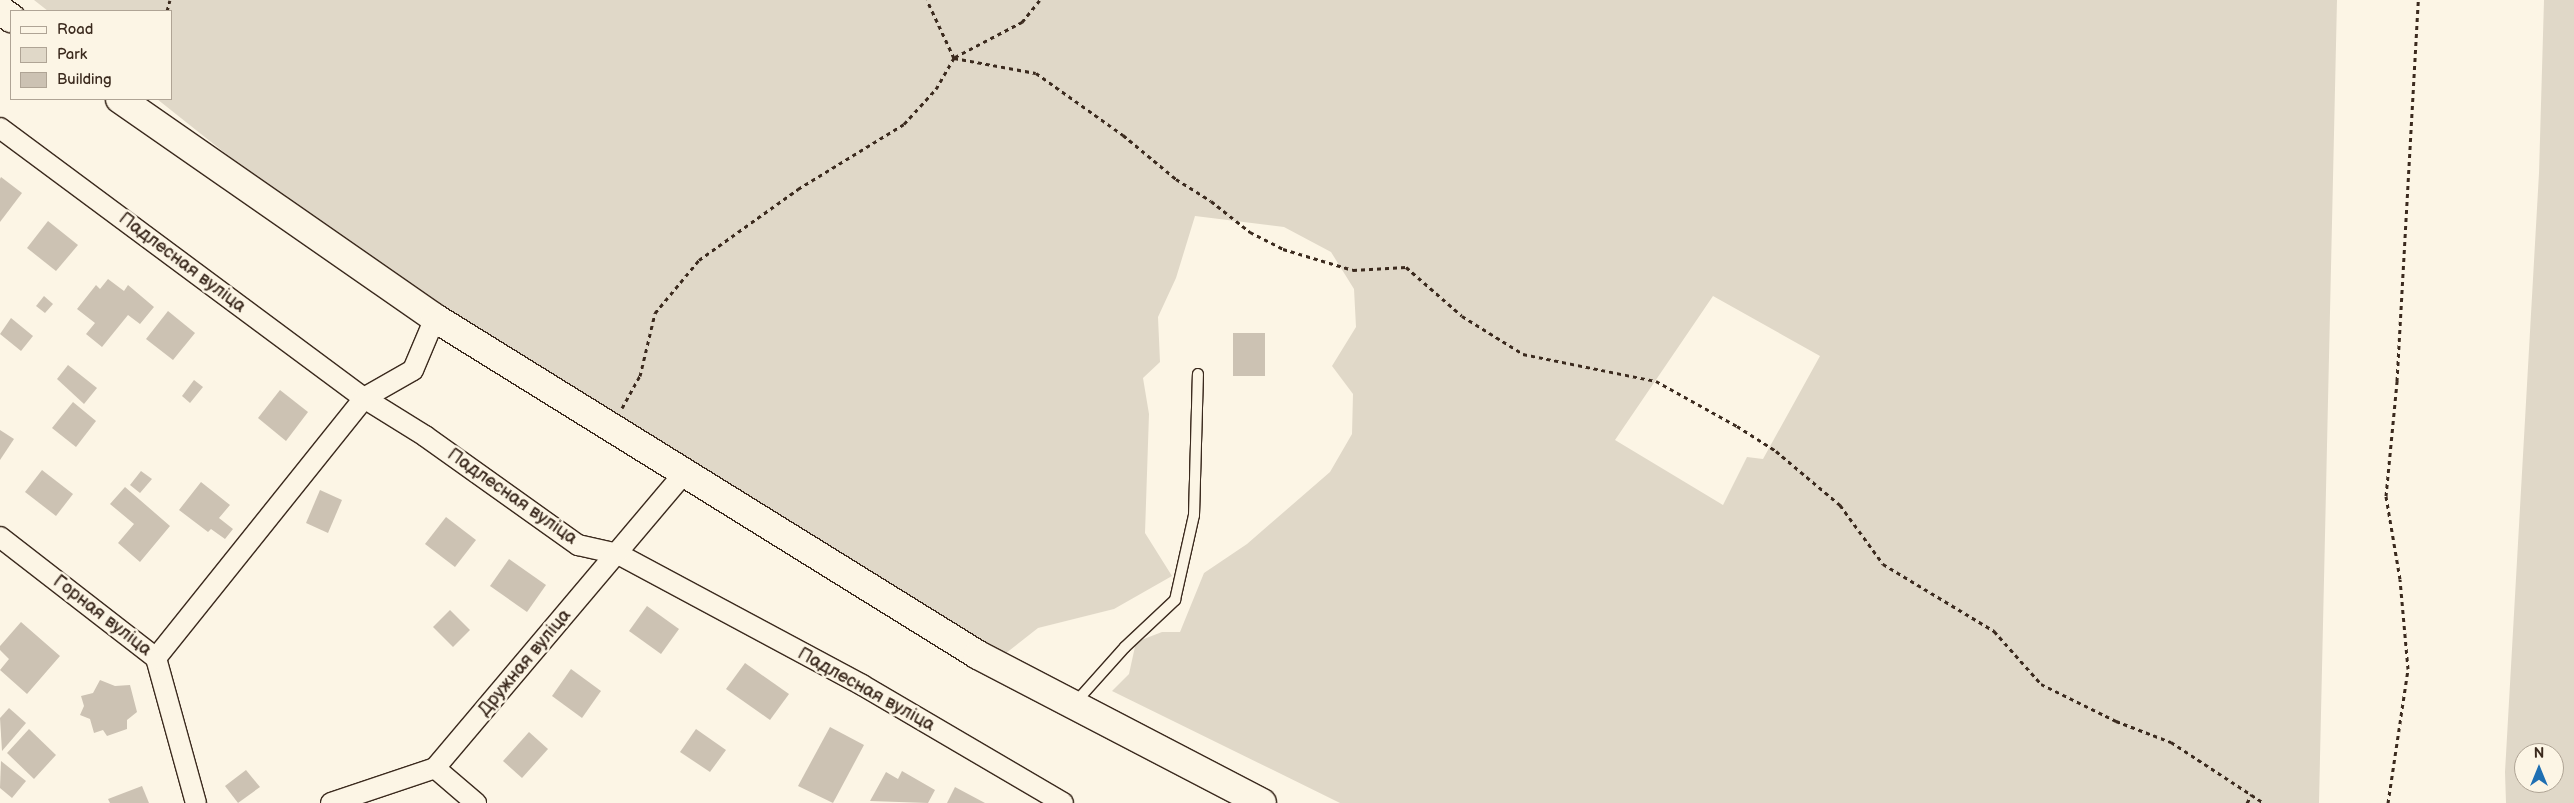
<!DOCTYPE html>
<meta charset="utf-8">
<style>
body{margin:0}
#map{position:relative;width:2574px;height:803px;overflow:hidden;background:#fcf5e5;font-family:"Balsamiq Sans",sans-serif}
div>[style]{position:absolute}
.green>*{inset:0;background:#e0d8c8}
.building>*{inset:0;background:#ccc2b3}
.path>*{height:3px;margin-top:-1.5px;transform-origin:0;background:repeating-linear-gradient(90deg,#3b2a1e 0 4px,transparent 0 8px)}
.roads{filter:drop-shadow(1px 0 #3b2a1e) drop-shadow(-1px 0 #3b2a1e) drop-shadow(0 1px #3b2a1e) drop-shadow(0 -1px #3b2a1e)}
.lane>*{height:10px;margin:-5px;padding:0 5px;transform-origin:5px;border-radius:5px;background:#fcf5e5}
.street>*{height:20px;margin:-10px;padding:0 10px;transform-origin:10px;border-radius:10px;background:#fcf5e5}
.secondary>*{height:28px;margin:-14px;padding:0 14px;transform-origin:14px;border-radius:14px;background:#fcf5e5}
span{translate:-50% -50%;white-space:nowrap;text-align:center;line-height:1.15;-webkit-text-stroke:5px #fcf5e5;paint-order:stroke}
.street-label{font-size:18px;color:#3b2a1e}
.legend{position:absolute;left:10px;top:10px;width:162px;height:90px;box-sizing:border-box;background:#fcf5e5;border:1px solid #afa495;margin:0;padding:6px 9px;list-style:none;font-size:15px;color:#3b2a1e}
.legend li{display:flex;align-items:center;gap:10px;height:25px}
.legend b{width:25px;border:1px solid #afa495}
.north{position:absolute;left:2514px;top:743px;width:50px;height:50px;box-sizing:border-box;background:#fcf5e5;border:1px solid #afa495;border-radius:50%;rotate:0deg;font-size:14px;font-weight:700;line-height:20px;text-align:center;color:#3b2a1e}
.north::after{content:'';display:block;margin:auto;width:18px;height:22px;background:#1f6fb2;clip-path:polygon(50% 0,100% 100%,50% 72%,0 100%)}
</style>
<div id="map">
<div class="green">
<div style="clip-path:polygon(evenodd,34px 0,2337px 0,2319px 803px,1340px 803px,1112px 691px,1129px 674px,1136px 642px,1162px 632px,1180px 632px,1204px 573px,1247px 544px,1330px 472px,1352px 434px,1353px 394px,1332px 366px,1356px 327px,1354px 289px,1331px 252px,1284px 227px,1195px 216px,1176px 278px,1158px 317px,1160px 362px,1143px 378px,1149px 414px,1145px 533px,1172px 576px,1114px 609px,1038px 628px,1001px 657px,352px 254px,157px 99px,171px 99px,171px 11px,48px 11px,34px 0,1713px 296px,1820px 356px,1763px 459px,1747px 457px,1723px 505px,1615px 440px,1713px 296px)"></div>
<div style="clip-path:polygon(evenodd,2544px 0,2574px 0,2574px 803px,2506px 803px,2505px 772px,2539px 173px,2544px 0,2524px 753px,2554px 753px,2554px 783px,2524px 783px,2524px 753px)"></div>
</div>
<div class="building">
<div style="clip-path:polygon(1px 177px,22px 193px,0 222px,0 179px)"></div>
<div style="clip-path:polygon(48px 221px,78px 245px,56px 271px,27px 248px)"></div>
<div style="clip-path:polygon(108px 279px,124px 291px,128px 285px,154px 307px,140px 324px,128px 315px,102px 347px,86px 334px,95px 323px,77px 309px,96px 285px,100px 289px)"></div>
<div style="clip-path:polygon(44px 296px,53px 304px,45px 313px,36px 306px)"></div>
<div style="clip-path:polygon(168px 311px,195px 333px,173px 360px,146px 339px)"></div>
<div style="clip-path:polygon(11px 318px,33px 336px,21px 351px,0 334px)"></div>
<div style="clip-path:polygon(1233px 333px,1265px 333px,1265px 376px,1233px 376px)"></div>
<div style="clip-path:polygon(68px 365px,97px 388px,84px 404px,57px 379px)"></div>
<div style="clip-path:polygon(194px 380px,203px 387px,190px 403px,182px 396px)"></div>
<div style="clip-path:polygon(280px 390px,308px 412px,286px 441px,258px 418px)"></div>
<div style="clip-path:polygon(73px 402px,96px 421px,76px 447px,52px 428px)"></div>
<div style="clip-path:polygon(0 430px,14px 439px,0 460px)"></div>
<div style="clip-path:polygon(42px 470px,73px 494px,56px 516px,25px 492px)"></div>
<div style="clip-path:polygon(141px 471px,152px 479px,140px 493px,130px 485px)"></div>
<div style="clip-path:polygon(201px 482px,230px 505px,219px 518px,233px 529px,225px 539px,211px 529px,208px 532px,179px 510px)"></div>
<div style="clip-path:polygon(125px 487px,170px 526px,140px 562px,118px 543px,134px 524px,110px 504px)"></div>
<div style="clip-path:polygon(320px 490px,342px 500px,328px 533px,306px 523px)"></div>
<div style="clip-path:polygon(446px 517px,476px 540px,455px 567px,425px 544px)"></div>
<div style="clip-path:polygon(509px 559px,546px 585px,527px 612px,490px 586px)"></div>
<div style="clip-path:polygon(647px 606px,679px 629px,661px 654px,629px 631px)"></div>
<div style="clip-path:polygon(450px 610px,470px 630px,453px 647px,433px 627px)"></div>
<div style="clip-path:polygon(21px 622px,60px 656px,27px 694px,0 670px,9px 659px,0 650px,0 646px)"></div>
<div style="clip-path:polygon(745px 663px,789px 694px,770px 720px,726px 689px)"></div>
<div style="clip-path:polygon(571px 669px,601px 691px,582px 718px,552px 696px)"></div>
<div style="clip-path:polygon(100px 680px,115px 686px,130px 685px,137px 712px,127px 720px,127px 729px,107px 736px,103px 730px,94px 733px,90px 719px,80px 715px,84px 706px,81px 696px,93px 693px)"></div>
<div style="clip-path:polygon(9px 708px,26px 723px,2px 751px,0 718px)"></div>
<div style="clip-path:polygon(830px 727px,864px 745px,833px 803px,798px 786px)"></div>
<div style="clip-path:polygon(29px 729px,56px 755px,34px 779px,7px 753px)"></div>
<div style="clip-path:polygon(696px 729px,726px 750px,710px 772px,680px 752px)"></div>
<div style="clip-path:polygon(529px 732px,548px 749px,522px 778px,503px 761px)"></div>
<div style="clip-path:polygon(1px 761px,26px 781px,12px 798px,0 788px)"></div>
<div style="clip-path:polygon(246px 770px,260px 787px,238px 803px,225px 786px)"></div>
<div style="clip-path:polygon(902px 771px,935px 790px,928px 803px,870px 801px,886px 772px,898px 779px)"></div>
<div style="clip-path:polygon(142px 786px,149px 803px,110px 803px,108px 799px)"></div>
<div style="clip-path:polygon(955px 787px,985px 803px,947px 803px)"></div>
</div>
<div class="path">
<div style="left:167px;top:11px;width:11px;rotate:-75deg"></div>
<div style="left:955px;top:57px;width:76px;rotate:-27.6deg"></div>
<div style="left:1022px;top:22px;width:28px;rotate:-51deg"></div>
<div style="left:954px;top:58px;width:83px;rotate:10.4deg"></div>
<div style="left:1036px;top:73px;width:107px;rotate:35.5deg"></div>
<div style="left:1123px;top:135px;width:69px;rotate:39.7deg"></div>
<div style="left:1176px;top:179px;width:41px;rotate:32.2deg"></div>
<div style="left:1211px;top:201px;width:50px;rotate:38.5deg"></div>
<div style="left:1250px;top:232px;width:37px;rotate:27deg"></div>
<div style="left:1283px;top:249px;width:73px;rotate:16.7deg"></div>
<div style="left:1353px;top:270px;width:53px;rotate:-3.2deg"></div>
<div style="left:1406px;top:267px;width:74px;rotate:41.2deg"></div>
<div style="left:1462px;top:316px;width:72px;rotate:31.9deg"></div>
<div style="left:1523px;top:354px;width:136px;rotate:11.5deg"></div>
<div style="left:1656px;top:381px;width:93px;rotate:29.1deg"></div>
<div style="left:1737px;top:426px;width:46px;rotate:32.7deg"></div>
<div style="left:1776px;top:451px;width:84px;rotate:40.2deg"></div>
<div style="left:1840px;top:505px;width:73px;rotate:53.9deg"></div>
<div style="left:1883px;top:564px;width:130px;rotate:31.1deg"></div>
<div style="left:1994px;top:631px;width:71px;rotate:48.4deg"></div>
<div style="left:2041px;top:684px;width:84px;rotate:26.3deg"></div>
<div style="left:2116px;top:721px;width:59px;rotate:20.9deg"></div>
<div style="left:2171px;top:742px;width:111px;rotate:33.3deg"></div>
<div style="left:622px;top:408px;width:37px;rotate:-61deg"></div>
<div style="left:640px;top:376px;width:65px;rotate:-76.6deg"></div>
<div style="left:655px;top:313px;width:69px;rotate:-50.3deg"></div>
<div style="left:699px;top:260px;width:122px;rotate:-35.6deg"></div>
<div style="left:798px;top:189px;width:124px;rotate:-31.5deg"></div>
<div style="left:904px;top:124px;width:47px;rotate:-47.6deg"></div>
<div style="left:936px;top:89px;width:36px;rotate:-60deg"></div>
<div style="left:954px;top:58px;width:64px;rotate:-115deg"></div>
<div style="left:2247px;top:803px;width:10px;rotate:-61deg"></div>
<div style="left:2388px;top:803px;width:135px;rotate:-81.5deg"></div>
<div style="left:2408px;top:669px;width:90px;rotate:-95.1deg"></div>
<div style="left:2400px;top:579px;width:84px;rotate:-99.6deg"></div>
<div style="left:2386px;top:496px;width:116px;rotate:-84.5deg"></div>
<div style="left:2397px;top:381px;width:382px;rotate:-86.8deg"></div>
</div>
<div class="roads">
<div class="lane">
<div style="left:1074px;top:704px;width:76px;rotate:-48.2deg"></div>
<div style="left:1125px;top:647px;width:69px;rotate:-43.2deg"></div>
<div style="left:1175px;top:600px;width:87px;rotate:-77.4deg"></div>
<div style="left:1194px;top:515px;width:141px;rotate:-88.4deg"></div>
</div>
<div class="street">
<div style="left:0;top:128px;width:453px;rotate:36.6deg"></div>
<div style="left:364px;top:398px;width:72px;rotate:31.9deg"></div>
<div style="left:425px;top:436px;width:188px;rotate:35.5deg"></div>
<div style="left:578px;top:545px;width:41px;rotate:12.7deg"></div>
<div style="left:618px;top:554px;width:277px;rotate:28.2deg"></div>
<div style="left:862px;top:685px;width:233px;rotate:30.4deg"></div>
<div style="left:0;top:537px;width:197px;rotate:37.8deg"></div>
<div style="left:156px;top:658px;width:150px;rotate:74.6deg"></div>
<div style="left:156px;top:658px;width:333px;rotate:-51.3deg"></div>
<div style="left:364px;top:398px;width:56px;rotate:-29.7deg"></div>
<div style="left:413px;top:370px;width:56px;rotate:-67.1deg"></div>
<div style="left:435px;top:768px;width:54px;rotate:40.5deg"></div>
<div style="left:331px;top:803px;width:110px;rotate:-18.6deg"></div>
<div style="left:435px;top:768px;width:386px;rotate:-49.8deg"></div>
</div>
<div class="secondary">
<div style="left:0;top:10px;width:14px;rotate:36deg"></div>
<div style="left:120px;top:99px;width:384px;rotate:34.8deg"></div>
<div style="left:435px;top:318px;width:639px;rotate:31.82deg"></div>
<div style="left:978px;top:655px;width:320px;rotate:27.5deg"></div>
</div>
</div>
<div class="street-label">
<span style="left:182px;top:263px;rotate:37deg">Падлесная вуліца</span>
<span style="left:512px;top:497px;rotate:35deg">Падлесная вуліца</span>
<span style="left:102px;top:616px;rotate:38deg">Горная вуліца</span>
<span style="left:525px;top:663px;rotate:-50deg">Дружная вуліца</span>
<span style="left:866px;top:690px;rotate:29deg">Падлесная вуліца</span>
</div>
<ul class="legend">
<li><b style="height:6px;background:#fcf5e5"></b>Road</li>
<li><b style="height:14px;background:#e0d8c8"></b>Park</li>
<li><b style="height:14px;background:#ccc2b3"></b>Building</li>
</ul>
<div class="north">N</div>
</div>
